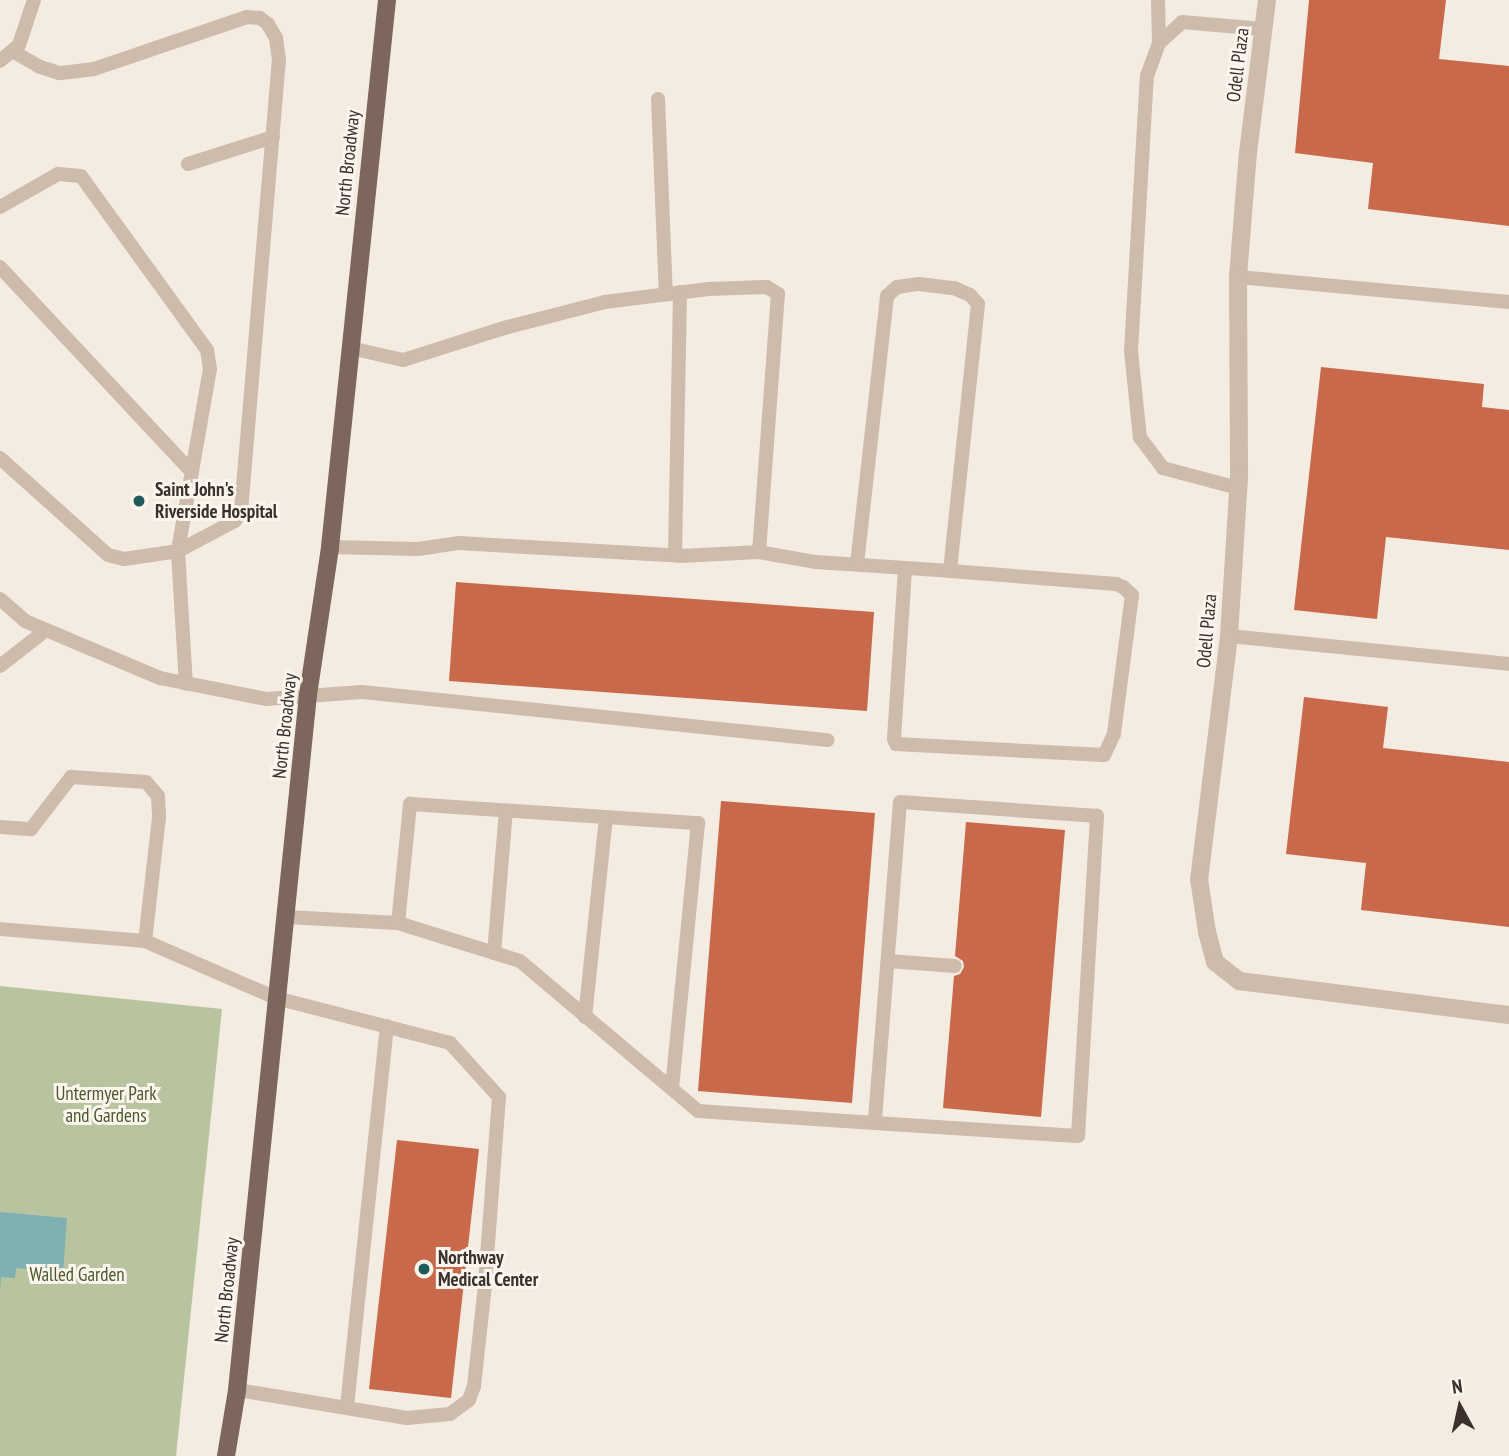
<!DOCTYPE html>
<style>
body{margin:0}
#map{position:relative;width:1509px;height:1456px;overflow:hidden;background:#f4ebe1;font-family:"PT Sans Narrow",sans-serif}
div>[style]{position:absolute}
.green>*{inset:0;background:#b8c4a0}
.water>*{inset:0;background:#7fb0b2}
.building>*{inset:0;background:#c8694b}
.service>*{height:14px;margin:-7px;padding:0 7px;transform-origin:7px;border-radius:7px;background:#cdbbac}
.minor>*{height:18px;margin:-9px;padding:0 9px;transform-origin:9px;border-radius:9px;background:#cdbbac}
.primary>*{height:18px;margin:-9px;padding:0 9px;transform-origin:9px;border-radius:9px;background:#7d675c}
.dots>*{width:19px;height:19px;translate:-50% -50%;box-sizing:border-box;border:4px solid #fbf5ee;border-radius:50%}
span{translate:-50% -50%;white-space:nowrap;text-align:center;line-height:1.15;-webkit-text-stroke:6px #fbf5ee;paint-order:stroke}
.street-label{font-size:19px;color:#3b302b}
.poi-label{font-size:19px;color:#3b302b;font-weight:700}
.left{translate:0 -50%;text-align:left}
.park-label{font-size:19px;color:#4a5a2e}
.north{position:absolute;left:1425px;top:1372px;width:70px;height:70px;-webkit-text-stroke:5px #fbf5ee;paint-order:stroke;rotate:352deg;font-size:19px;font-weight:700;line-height:28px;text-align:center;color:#3b302b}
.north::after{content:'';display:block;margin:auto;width:24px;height:32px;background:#3b302b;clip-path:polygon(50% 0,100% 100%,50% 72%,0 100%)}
</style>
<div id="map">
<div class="green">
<div style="clip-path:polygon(0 986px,222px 1009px,176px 1456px,0 1456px)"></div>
</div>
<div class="water">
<div style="clip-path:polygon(0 1212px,67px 1218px,63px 1272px,16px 1268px,15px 1278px,1px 1277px,0 1290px)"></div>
</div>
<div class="building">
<div style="clip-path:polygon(1309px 0,1446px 0,1439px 59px,1509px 66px,1509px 226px,1368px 209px,1373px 163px,1295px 153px)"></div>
<div style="clip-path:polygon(1321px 367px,1484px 384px,1482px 407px,1509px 410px,1509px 550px,1386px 537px,1377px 619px,1294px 610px)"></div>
<div style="clip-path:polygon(456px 582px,874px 612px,867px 711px,449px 681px)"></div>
<div style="clip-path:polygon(1304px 697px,1388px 707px,1383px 748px,1509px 762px,1509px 927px,1361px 910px,1366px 863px,1286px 854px)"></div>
<div style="clip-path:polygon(721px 801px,875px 813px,852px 1103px,698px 1091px)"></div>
<div style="clip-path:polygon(966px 822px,1065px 830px,1041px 1117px,943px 1108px,954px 976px,960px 974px,964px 967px,963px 961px,955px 956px)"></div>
<div style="clip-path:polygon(397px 1140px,479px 1149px,451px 1398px,369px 1389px)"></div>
</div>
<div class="service">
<div style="left:1158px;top:0;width:43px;rotate:88.7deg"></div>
<div style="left:0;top:61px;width:25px;rotate:-40deg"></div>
<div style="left:19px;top:45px;width:47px;rotate:-71.6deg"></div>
<div style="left:658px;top:99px;width:195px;rotate:87.7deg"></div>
<div style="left:188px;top:164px;width:89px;rotate:-17.6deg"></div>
<div style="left:0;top:207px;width:67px;rotate:-29.6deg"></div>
<div style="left:58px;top:174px;width:23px;rotate:5deg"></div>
<div style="left:81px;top:176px;width:215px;rotate:54.1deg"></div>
<div style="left:207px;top:350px;width:19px;rotate:81deg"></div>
<div style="left:210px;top:369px;width:185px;rotate:100deg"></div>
<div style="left:178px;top:551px;width:133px;rotate:86.6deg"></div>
<div style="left:0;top:267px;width:281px;rotate:46.9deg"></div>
<div style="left:1238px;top:277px;width:272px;rotate:5.3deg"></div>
<div style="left:0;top:458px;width:145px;rotate:41.9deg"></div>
<div style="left:108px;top:555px;width:16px;rotate:14deg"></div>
<div style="left:124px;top:559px;width:55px;rotate:-8.4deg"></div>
<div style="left:178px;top:551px;width:64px;rotate:-27.8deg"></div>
<div style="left:235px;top:521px;width:12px;rotate:-59deg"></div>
<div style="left:241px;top:511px;width:453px;rotate:-85.2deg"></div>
<div style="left:279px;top:60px;width:22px;rotate:-98deg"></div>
<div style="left:276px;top:38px;width:16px;rotate:-120deg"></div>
<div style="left:268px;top:24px;width:10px;rotate:-143deg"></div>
<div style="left:260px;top:18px;width:13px;rotate:-176deg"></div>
<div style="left:247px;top:17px;width:162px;rotate:161.2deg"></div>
<div style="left:94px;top:69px;width:35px;rotate:173deg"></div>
<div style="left:59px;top:73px;width:20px;rotate:-162deg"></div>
<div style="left:40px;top:67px;width:30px;rotate:-150deg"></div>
<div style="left:1238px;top:488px;width:78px;rotate:-165.1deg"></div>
<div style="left:1163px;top:468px;width:38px;rotate:-127deg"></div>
<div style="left:1140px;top:438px;width:87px;rotate:-95.9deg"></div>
<div style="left:1131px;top:351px;width:275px;rotate:-86.7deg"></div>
<div style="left:1147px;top:76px;width:35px;rotate:-70deg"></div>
<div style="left:1159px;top:43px;width:31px;rotate:-42deg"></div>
<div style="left:1182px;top:22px;width:81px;rotate:4.9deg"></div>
<div style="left:330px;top:547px;width:88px;rotate:1.3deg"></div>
<div style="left:418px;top:549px;width:40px;rotate:-8.5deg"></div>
<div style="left:458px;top:543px;width:223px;rotate:3.3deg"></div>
<div style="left:681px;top:556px;width:78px;rotate:-2.9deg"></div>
<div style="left:759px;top:552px;width:259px;rotate:-85.8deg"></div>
<div style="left:778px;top:294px;width:13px;rotate:-148deg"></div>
<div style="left:767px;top:287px;width:58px;rotate:178deg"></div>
<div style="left:709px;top:289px;width:105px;rotate:172.9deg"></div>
<div style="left:605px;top:302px;width:104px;rotate:165.6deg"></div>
<div style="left:504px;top:328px;width:106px;rotate:162.4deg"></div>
<div style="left:403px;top:360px;width:54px;rotate:-167.2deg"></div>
<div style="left:759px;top:552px;width:58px;rotate:10deg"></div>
<div style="left:816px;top:562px;width:134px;rotate:3.8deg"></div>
<div style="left:950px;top:571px;width:167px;rotate:4.5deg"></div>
<div style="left:1116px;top:584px;width:8px;rotate:23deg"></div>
<div style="left:1123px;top:587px;width:12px;rotate:42deg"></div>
<div style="left:1132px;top:595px;width:140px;rotate:97.4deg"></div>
<div style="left:1114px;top:734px;width:23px;rotate:115deg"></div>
<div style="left:1104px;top:755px;width:208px;rotate:-177deg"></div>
<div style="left:896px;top:744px;width:5px;rotate:-112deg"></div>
<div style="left:894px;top:739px;width:171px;rotate:-86.3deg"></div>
<div style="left:675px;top:555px;width:263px;rotate:-88.9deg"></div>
<div style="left:857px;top:564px;width:270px;rotate:-83.6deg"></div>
<div style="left:887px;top:296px;width:13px;rotate:-42deg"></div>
<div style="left:897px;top:287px;width:22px;rotate:-8deg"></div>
<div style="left:919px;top:284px;width:35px;rotate:7deg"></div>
<div style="left:954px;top:288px;width:17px;rotate:24deg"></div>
<div style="left:970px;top:295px;width:12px;rotate:48deg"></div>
<div style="left:978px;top:304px;width:268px;rotate:96deg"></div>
<div style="left:0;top:599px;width:33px;rotate:41deg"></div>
<div style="left:25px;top:621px;width:147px;rotate:22.9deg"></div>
<div style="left:160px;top:678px;width:108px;rotate:11.2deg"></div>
<div style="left:266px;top:699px;width:96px;rotate:-4.2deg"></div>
<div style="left:362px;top:692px;width:468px;rotate:5.9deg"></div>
<div style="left:1229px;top:636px;width:281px;rotate:5.7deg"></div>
<div style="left:0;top:666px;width:58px;rotate:-38deg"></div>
<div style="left:0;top:827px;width:31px;rotate:4deg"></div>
<div style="left:31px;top:829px;width:66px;rotate:-52.4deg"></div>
<div style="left:71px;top:777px;width:75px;rotate:3.8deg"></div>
<div style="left:146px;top:782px;width:18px;rotate:49deg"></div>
<div style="left:158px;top:796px;width:21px;rotate:87deg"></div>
<div style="left:159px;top:817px;width:125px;rotate:96.4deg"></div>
<div style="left:145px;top:941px;width:145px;rotate:-175.3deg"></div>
<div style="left:286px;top:917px;width:112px;rotate:3.1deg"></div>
<div style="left:398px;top:923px;width:128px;rotate:17.3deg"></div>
<div style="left:520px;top:961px;width:233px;rotate:40.1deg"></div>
<div style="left:698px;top:1111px;width:177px;rotate:3.9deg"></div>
<div style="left:875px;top:1123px;width:203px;rotate:3.7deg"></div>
<div style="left:1078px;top:1136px;width:321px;rotate:-86.6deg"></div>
<div style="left:1097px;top:816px;width:197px;rotate:-175.9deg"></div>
<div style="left:900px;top:802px;width:322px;rotate:94.5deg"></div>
<div style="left:398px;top:923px;width:120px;rotate:-84.2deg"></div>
<div style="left:410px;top:804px;width:289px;rotate:3.8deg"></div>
<div style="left:698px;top:823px;width:267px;rotate:95.6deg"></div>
<div style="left:145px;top:941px;width:143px;rotate:23.5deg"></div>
<div style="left:276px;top:998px;width:180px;rotate:14.5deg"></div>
<div style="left:450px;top:1043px;width:73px;rotate:47.8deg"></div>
<div style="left:499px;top:1097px;width:189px;rotate:94.3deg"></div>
<div style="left:485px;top:1285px;width:102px;rotate:96.2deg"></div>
<div style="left:474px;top:1386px;width:15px;rotate:110deg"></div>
<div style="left:469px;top:1400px;width:24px;rotate:144deg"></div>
<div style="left:450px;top:1414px;width:43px;rotate:174.7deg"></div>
<div style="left:407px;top:1418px;width:172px;rotate:-170.6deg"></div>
<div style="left:494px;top:953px;width:143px;rotate:-85.2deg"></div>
<div style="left:888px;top:961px;width:67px;rotate:4.3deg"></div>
<div style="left:585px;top:1017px;width:201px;rotate:-84deg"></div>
<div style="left:347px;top:1406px;width:382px;rotate:-84deg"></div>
</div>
<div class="minor">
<div style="left:1267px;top:0;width:153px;rotate:97.1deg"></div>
<div style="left:1248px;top:152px;width:125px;rotate:94.6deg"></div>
<div style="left:1238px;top:277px;width:200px;rotate:89.7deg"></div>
<div style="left:1239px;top:477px;width:159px;rotate:93.6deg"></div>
<div style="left:1229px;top:636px;width:245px;rotate:97deg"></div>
<div style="left:1199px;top:879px;width:54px;rotate:81.4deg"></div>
<div style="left:1207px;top:932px;width:31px;rotate:75deg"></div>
<div style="left:1215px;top:962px;width:31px;rotate:38deg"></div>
<div style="left:1239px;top:981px;width:272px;rotate:7.2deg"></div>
</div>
<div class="primary">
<div style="left:226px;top:1456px;width:67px;rotate:-80.5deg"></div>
<div style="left:237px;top:1390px;width:699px;rotate:-84.17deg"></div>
<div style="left:308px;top:695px;width:150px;rotate:-81.5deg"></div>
<div style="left:330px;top:547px;width:550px;rotate:-84.05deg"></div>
</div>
<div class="dots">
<div style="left:139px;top:501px;background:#1f5a5e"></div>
<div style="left:424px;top:1269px;background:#1f5a5e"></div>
</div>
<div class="street-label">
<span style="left:1238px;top:65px;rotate:-83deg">Odell Plaza</span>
<span style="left:348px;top:163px;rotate:-84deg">North Broadway</span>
<span style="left:1207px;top:631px;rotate:-85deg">Odell Plaza</span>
<span style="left:285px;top:726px;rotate:-84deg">North Broadway</span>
<span style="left:227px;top:1290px;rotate:-84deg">North Broadway</span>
</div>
<div class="poi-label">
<span class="left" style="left:155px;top:501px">Saint John's<br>Riverside Hospital</span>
<span class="left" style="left:438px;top:1269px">Northway<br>Medical Center</span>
</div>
<div class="park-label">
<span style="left:106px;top:1105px">Untermyer Park<br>and Gardens</span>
<span style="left:77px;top:1275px">Walled Garden</span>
</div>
<div class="north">N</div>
</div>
